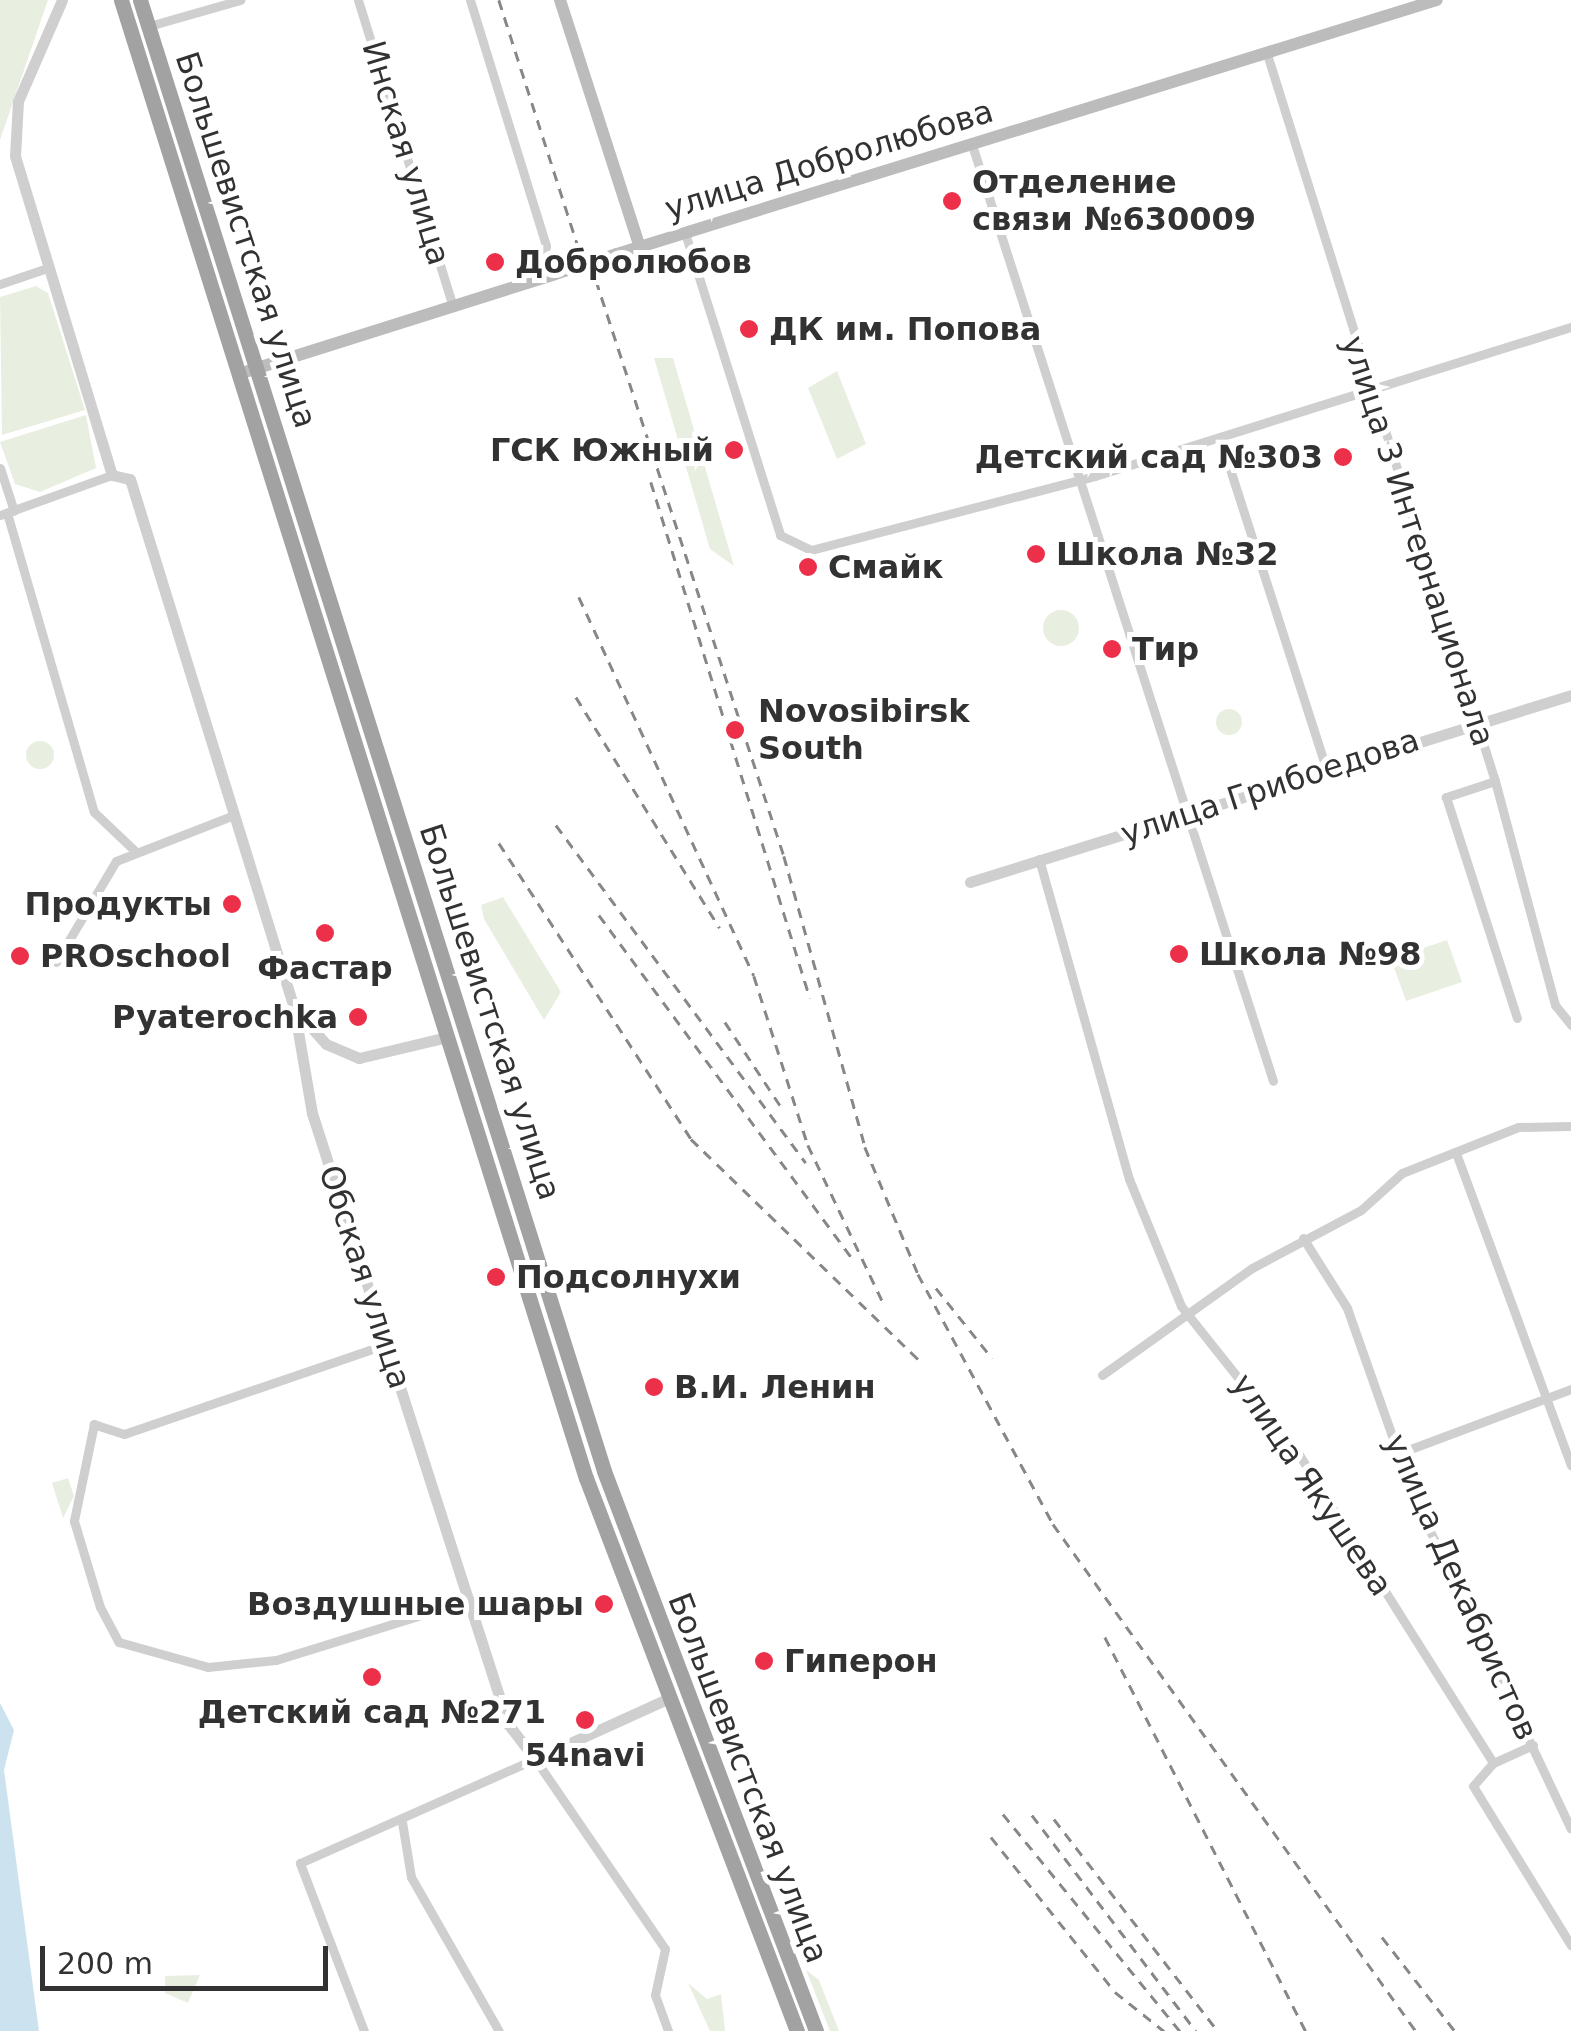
<!DOCTYPE html>
<meta charset="utf-8">
<style>
body{margin:0}
#map{position:relative;width:1571px;height:2031px;overflow:hidden;background:#fff;font-family:"DejaVu Sans",sans-serif}
div>[style]{position:absolute}
.green>*{inset:0;background:#e9efe0}
.round{border-radius:50%}
.water>*{inset:0;background:#cce3ef}
.minor>*{height:9px;margin:-4.5px;padding:0 4.5px;transform-origin:4.5px;border-radius:4.5px;background:#cfcfcf}
.tertiary>*{height:11px;margin:-5.5px;padding:0 5.5px;transform-origin:5.5px;border-radius:5.5px;background:#cfcfcf}
.secondary>*{height:12px;margin:-6px;padding:0 6px;transform-origin:6px;border-radius:6px;background:#bcbcbc}
.trunk>*{height:15px;margin:-7.5px;padding:0 7.5px;transform-origin:7.5px;border-radius:7.5px;background:#a2a2a2}
.rail>*{height:2.5px;margin-top:-1.25px;transform-origin:0;background:repeating-linear-gradient(90deg,#878787 0 10px,transparent 0 18px)}
.secondary-bridge>*{height:12px;margin:-6px;padding:0 6px;transform-origin:6px;border-radius:6px;background:#bcbcbc}
.dots>*{width:28px;height:28px;translate:-50% -50%;box-sizing:border-box;border:5px solid #fff;border-radius:50%}
span{translate:-50% -50%;white-space:nowrap;text-align:center;line-height:1.15;-webkit-text-stroke:10px #fff;paint-order:stroke}
.street-label{font-size:32px;color:#323232}
.poi-label{font-size:32px;color:#323232;font-weight:700}
.left{translate:0 -50%;text-align:left}
.right{translate:-100% -50%;text-align:right}
.scale{position:absolute;left:40px;top:1946px;width:288px;height:45px;box-sizing:border-box;border:5px solid #323232;border-top:0;padding-left:12px;font-size:30px;line-height:35px;white-space:nowrap;color:#323232;-webkit-text-stroke:8px #fff;paint-order:stroke}
</style>
<div id="map">
<div class="green">
<div style="clip-path:polygon(0 0,48px 0,0 140px)"></div>
<div style="clip-path:polygon(36px 286px,48px 293px,85px 410px,2px 435px,0 297px)"></div>
<div style="clip-path:polygon(654px 358px,673px 358px,734px 566px,710px 549px)"></div>
<div style="clip-path:polygon(837px 371px,866px 444px,837px 459px,808px 388px)"></div>
<div style="clip-path:polygon(86px 415px,96px 468px,40px 492px,15px 484px,0 442px)"></div>
<div class="round" style="left:1043px;top:610px;width:36px;height:36px"></div>
<div class="round" style="left:1216px;top:709px;width:26px;height:26px"></div>
<div class="round" style="left:26px;top:741px;width:28px;height:28px"></div>
<div style="clip-path:polygon(503px 897px,561px 992px,544px 1020px,484px 919px,481px 905px)"></div>
<div style="clip-path:polygon(1447px 940px,1462px 982px,1406px 1001px,1391px 959px)"></div>
<div style="clip-path:polygon(68px 1478px,74px 1496px,63px 1518px,52px 1483px)"></div>
<div style="clip-path:polygon(806px 1970px,819px 1980px,839px 2031px,830px 2031px)"></div>
<div style="clip-path:polygon(200px 1975px,188px 2003px,165px 1993px,165px 1976px)"></div>
<div style="clip-path:polygon(688px 1983px,707px 1999px,721px 1994px,725px 2031px,710px 2031px)"></div>
</div>
<div class="water">
<div style="clip-path:polygon(0 1703px,14px 1730px,4px 1770px,39px 2031px,0 2031px)"></div>
</div>
<div class="minor">
<div style="left:358px;top:0;width:320px;rotate:72.8deg"></div>
<div style="left:470px;top:0;width:257px;rotate:72.8deg"></div>
<div style="left:546px;top:246px;width:32px;rotate:99deg"></div>
<div style="left:149px;top:26px;width:95px;rotate:-15.9deg"></div>
<div style="left:1267px;top:54px;width:762px;rotate:72.59deg"></div>
<div style="left:1495px;top:781px;width:232px;rotate:75deg"></div>
<div style="left:1555px;top:1005px;width:26px;rotate:51deg"></div>
<div style="left:972px;top:145px;width:983px;rotate:72.17deg"></div>
<div style="left:685px;top:233px;width:317px;rotate:72.5deg"></div>
<div style="left:780px;top:535px;width:34px;rotate:26deg"></div>
<div style="left:811px;top:550px;width:293px;rotate:-14.6deg"></div>
<div style="left:1095px;top:476px;width:499px;rotate:-17.4deg"></div>
<div style="left:0;top:284px;width:50px;rotate:-18.8deg"></div>
<div style="left:1220px;top:438px;width:350px;rotate:72.2deg"></div>
<div style="left:0;top:468px;width:45px;rotate:72deg"></div>
<div style="left:7px;top:513px;width:311px;rotate:73.8deg"></div>
<div style="left:94px;top:812px;width:58px;rotate:43.6deg"></div>
<div style="left:0;top:515px;width:119px;rotate:-19.7deg"></div>
<div style="left:1495px;top:781px;width:52px;rotate:161.9deg"></div>
<div style="left:1446px;top:797px;width:232px;rotate:72.2deg"></div>
<div style="left:1039px;top:859px;width:332px;rotate:74.3deg"></div>
<div style="left:1129px;top:1179px;width:137px;rotate:67.7deg"></div>
<div style="left:1181px;top:1306px;width:188px;rotate:51.5deg"></div>
<div style="left:1298px;top:1453px;width:366px;rotate:57.8deg"></div>
<div style="left:56px;top:962px;width:117px;rotate:-59.3deg"></div>
<div style="left:116px;top:861px;width:127px;rotate:-21.3deg"></div>
<div style="left:1456px;top:1153px;width:333px;rotate:69.8deg"></div>
<div style="left:1303px;top:1238px;width:83px;rotate:57.8deg"></div>
<div style="left:1347px;top:1308px;width:198px;rotate:70.6deg"></div>
<div style="left:1413px;top:1495px;width:369px;rotate:64.7deg"></div>
<div style="left:387px;top:1344px;width:278px;rotate:161.1deg"></div>
<div style="left:124px;top:1434px;width:32px;rotate:-162deg"></div>
<div style="left:94px;top:1424px;width:99px;rotate:101.7deg"></div>
<div style="left:74px;top:1521px;width:90px;rotate:73.2deg"></div>
<div style="left:100px;top:1607px;width:40px;rotate:62deg"></div>
<div style="left:119px;top:1642px;width:92px;rotate:15.7deg"></div>
<div style="left:208px;top:1667px;width:68px;rotate:-5.9deg"></div>
<div style="left:276px;top:1660px;width:203px;rotate:-17.2deg"></div>
<div style="left:1102px;top:1375px;width:184px;rotate:-35.5deg"></div>
<div style="left:1252px;top:1268px;width:123px;rotate:-28deg"></div>
<div style="left:1361px;top:1210px;width:55px;rotate:-42.1deg"></div>
<div style="left:1402px;top:1173px;width:125px;rotate:-21.6deg"></div>
<div style="left:1518px;top:1127px;width:53px;rotate:-1.1deg"></div>
<div style="left:1397px;top:1454px;width:186px;rotate:-20.5deg"></div>
<div style="left:1533px;top:1745px;width:44px;rotate:155.8deg"></div>
<div style="left:1493px;top:1763px;width:30px;rotate:131deg"></div>
<div style="left:1473px;top:1786px;width:187px;rotate:58.4deg"></div>
<div style="left:402px;top:1822px;width:56px;rotate:80.7deg"></div>
<div style="left:411px;top:1877px;width:177px;rotate:60.3deg"></div>
<div style="left:364px;top:2031px;width:180px;rotate:-110.9deg"></div>
<div style="left:300px;top:1863px;width:257px;rotate:-23.9deg"></div>
<div style="left:535px;top:1759px;width:230px;rotate:55.6deg"></div>
<div style="left:665px;top:1949px;width:47px;rotate:102.3deg"></div>
<div style="left:655px;top:1995px;width:38px;rotate:70deg"></div>
</div>
<div class="tertiary">
<div style="left:62px;top:0;width:110px;rotate:113.5deg"></div>
<div style="left:18px;top:101px;width:55px;rotate:93.1deg"></div>
<div style="left:15px;top:156px;width:333px;rotate:73.1deg"></div>
<div style="left:112px;top:475px;width:18px;rotate:13deg"></div>
<div style="left:130px;top:479px;width:554px;rotate:72.78deg"></div>
<div style="left:294px;top:1008px;width:107px;rotate:80.3deg"></div>
<div style="left:312px;top:1113px;width:642px;rotate:72.21deg"></div>
<div style="left:508px;top:1724px;width:44px;rotate:52.4deg"></div>
<div style="left:535px;top:1759px;width:145px;rotate:-24.4deg"></div>
<div style="left:970px;top:882px;width:629px;rotate:-17.28deg"></div>
<div style="left:294px;top:1008px;width:48px;rotate:48.4deg"></div>
<div style="left:326px;top:1044px;width:36px;rotate:23deg"></div>
<div style="left:359px;top:1058px;width:90px;rotate:-13.4deg"></div>
</div>
<div class="secondary">
<div style="left:560px;top:0;width:260px;rotate:72.1deg"></div>
<div style="left:617px;top:254px;width:858px;rotate:-17.21deg"></div>
<div style="left:248px;top:371px;width:322px;rotate:-17.5deg"></div>
</div>
<div class="trunk">
<div style="left:121px;top:0;width:1549px;rotate:72.54deg"></div>
<div style="left:586px;top:1478px;width:592px;rotate:69.12deg"></div>
<div style="left:140px;top:0;width:1542px;rotate:72.49deg"></div>
<div style="left:604px;top:1471px;width:599px;rotate:69.26deg"></div>
</div>
<div class="rail">
<div style="left:499px;top:0;width:265px;rotate:72.2deg"></div>
<div style="left:596px;top:280px;width:606px;rotate:71.92deg"></div>
<div style="left:784px;top:856px;width:302px;rotate:74.4deg"></div>
<div style="left:865px;top:1147px;width:138px;rotate:67.3deg"></div>
<div style="left:918px;top:1274px;width:284px;rotate:61.6deg"></div>
<div style="left:1053px;top:1524px;width:624px;rotate:54.4deg"></div>
<div style="left:651px;top:482px;width:540px;rotate:72.87deg"></div>
<div style="left:579px;top:597px;width:417px;rotate:65.2deg"></div>
<div style="left:754px;top:976px;width:177px;rotate:72.3deg"></div>
<div style="left:808px;top:1145px;width:172px;rotate:64.5deg"></div>
<div style="left:576px;top:697px;width:272px;rotate:58.1deg"></div>
<div style="left:556px;top:825px;width:420px;rotate:53.5deg"></div>
<div style="left:499px;top:843px;width:353px;rotate:57deg"></div>
<div style="left:691px;top:1139px;width:322px;rotate:44.1deg"></div>
<div style="left:599px;top:915px;width:425px;rotate:53.6deg"></div>
<div style="left:725px;top:1022px;width:100px;rotate:56.5deg"></div>
<div style="left:936px;top:1288px;width:90px;rotate:51.3deg"></div>
<div style="left:1105px;top:1637px;width:442px;rotate:63deg"></div>
<div style="left:1003px;top:1814px;width:280px;rotate:50.8deg"></div>
<div style="left:1032px;top:1815px;width:271px;rotate:52.8deg"></div>
<div style="left:1054px;top:1819px;width:268px;rotate:52.3deg"></div>
<div style="left:991px;top:1837px;width:198px;rotate:51.3deg"></div>
<div style="left:1115px;top:1992px;width:63px;rotate:38.5deg"></div>
<div style="left:1382px;top:1937px;width:119px;rotate:52.2deg"></div>
</div>
<div class="secondary-bridge">
<div style="left:555px;top:274px;width:65px;rotate:-17.9deg"></div>
</div>
<div class="dots">
<div style="left:952px;top:201px;background:#ed3049"></div>
<div style="left:495px;top:262px;background:#ed3049"></div>
<div style="left:749px;top:329px;background:#ed3049"></div>
<div style="left:734px;top:450px;background:#ed3049"></div>
<div style="left:1343px;top:457px;background:#ed3049"></div>
<div style="left:1036px;top:554px;background:#ed3049"></div>
<div style="left:808px;top:567px;background:#ed3049"></div>
<div style="left:1112px;top:649px;background:#ed3049"></div>
<div style="left:735px;top:730px;background:#ed3049"></div>
<div style="left:232px;top:904px;background:#ed3049"></div>
<div style="left:325px;top:933px;background:#ed3049"></div>
<div style="left:1179px;top:954px;background:#ed3049"></div>
<div style="left:20px;top:956px;background:#ed3049"></div>
<div style="left:358px;top:1017px;background:#ed3049"></div>
<div style="left:496px;top:1277px;background:#ed3049"></div>
<div style="left:654px;top:1387px;background:#ed3049"></div>
<div style="left:604px;top:1604px;background:#ed3049"></div>
<div style="left:764px;top:1661px;background:#ed3049"></div>
<div style="left:372px;top:1677px;background:#ed3049"></div>
<div style="left:585px;top:1720px;background:#ed3049"></div>
</div>
<div class="street-label">
<span style="left:406px;top:153px;rotate:73deg">Инская улица</span>
<span style="left:829px;top:160px;rotate:-17deg">улица Добролюбова</span>
<span style="left:246px;top:240px;rotate:72deg">Большевистская улица</span>
<span style="left:1418px;top:541px;rotate:72deg">улица 3 Интернационала</span>
<span style="left:1270px;top:787px;rotate:-18deg">улица Грибоедова</span>
<span style="left:490px;top:1012px;rotate:72deg">Большевистская улица</span>
<span style="left:365px;top:1277px;rotate:72deg">Обская улица</span>
<span style="left:1312px;top:1485px;rotate:56deg">улица Якушева</span>
<span style="left:1461px;top:1587px;rotate:66deg">улица Декабристов</span>
<span style="left:748px;top:1778px;rotate:69deg">Большевистская улица</span>
</div>
<div class="poi-label">
<span class="left" style="left:972px;top:201px">Отделение<br>связи №630009</span>
<span class="left" style="left:515px;top:262px">Добролюбов</span>
<span class="left" style="left:769px;top:329px">ДК им. Попова</span>
<span class="right" style="left:714px;top:450px">ГСК Южный</span>
<span class="right" style="left:1323px;top:457px">Детский сад №303</span>
<span class="left" style="left:1056px;top:554px">Школа №32</span>
<span class="left" style="left:828px;top:567px">Смайк</span>
<span class="left" style="left:1132px;top:649px">Тир</span>
<span class="left" style="left:758px;top:730px">Novosibirsk<br>South</span>
<span class="right" style="left:212px;top:904px">Продукты</span>
<span class="left" style="left:1199px;top:954px">Школа №98</span>
<span class="left" style="left:40px;top:956px">PROschool</span>
<span style="left:325px;top:968px">Фастар</span>
<span class="right" style="left:338px;top:1017px">Pyaterochka</span>
<span class="left" style="left:516px;top:1277px">Подсолнухи</span>
<span class="left" style="left:674px;top:1387px">В.И. Ленин</span>
<span class="right" style="left:584px;top:1604px">Воздушные шары</span>
<span class="left" style="left:784px;top:1661px">Гиперон</span>
<span style="left:372px;top:1712px">Детский сад №271</span>
<span style="left:585px;top:1755px">54navi</span>
</div>
<div class="scale">200 m</div>
</div>
